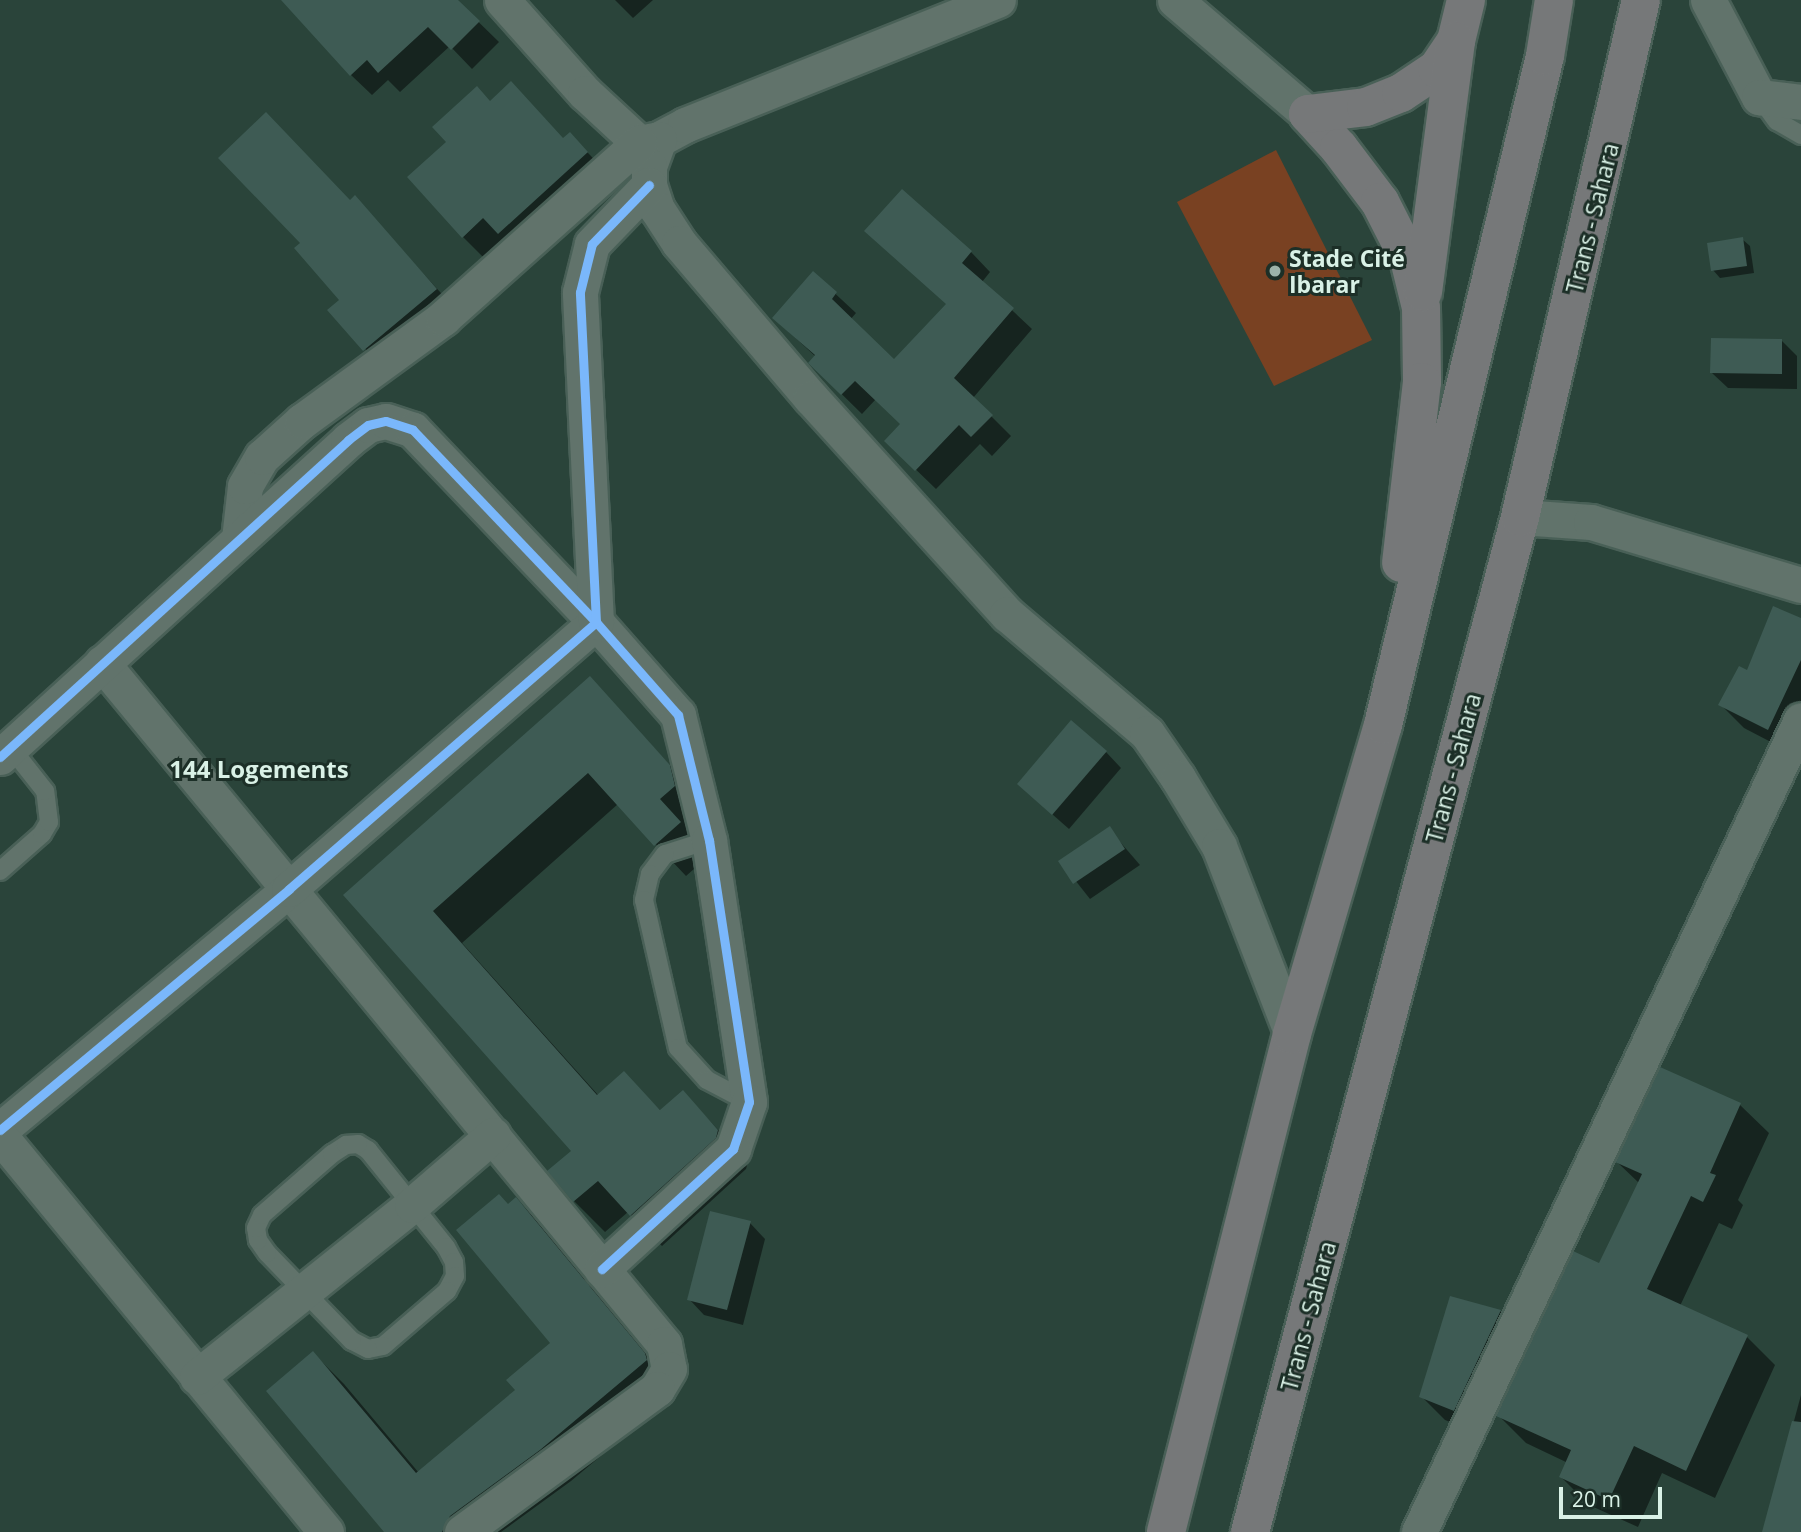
<!DOCTYPE html>
<meta charset="utf-8">
<style>
body{margin:0}
#map{position:relative;width:1801px;height:1532px;overflow:hidden;background:#2a443a;font-family:"Open Sans",sans-serif}
div>[style]{position:absolute}
.green>*{inset:0;background:#794122}
.shadow>*{inset:0;background:#0007}
.building>*{inset:0;background:#3e5b54}
.roads{filter:drop-shadow(2px 0 #496057) drop-shadow(-2px 0 #496057) drop-shadow(0 2px #496057) drop-shadow(0 -2px #496057)}
.service>*{height:18px;margin:-9px;padding:0 9px;transform-origin:9px;border-radius:9px;background:#61736b}
.minor>*{height:35px;margin:-17.5px;padding:0 17.5px;transform-origin:17.5px;border-radius:17.5px;background:#61736b}
.trunk>*{height:38px;margin:-19px;padding:0 19px;transform-origin:19px;border-radius:19px;background:#767879}
.cycleway>*{height:9px;margin:-4.5px;padding:0 4.5px;transform-origin:4.5px;border-radius:4.5px;background:#7ab7fb}
.dots>*{width:19px;height:19px;translate:-50% -50%;box-sizing:border-box;border:4px solid #1c2f27;border-radius:50%}
span{translate:-50% -50%;white-space:nowrap;text-align:center;line-height:1.15;-webkit-text-stroke:6px #1c2f27;paint-order:stroke}
.street-label{font-size:23px;color:#d9f1e6}
.poi-label{font-size:23px;color:#d9f1e6;font-weight:700}
.left{translate:0 -50%;text-align:left}
.neighbourhood-label{font-size:24px;color:#d9f1e6;font-weight:700}
.scale{position:absolute;left:1559px;top:1487px;width:103px;height:32px;box-sizing:border-box;border:4px solid #d9f1e6;border-top:0;padding-left:9px;font-size:21px;line-height:24px;white-space:nowrap;color:#d9f1e6;-webkit-text-stroke:5px #1c2f27;paint-order:stroke}
</style>
<div id="map">
<div class="green">
<div style="clip-path:polygon(1276px 150px,1372px 340px,1274px 386px,1177px 202px)"></div>
</div>
<div class="shadow">
<div style="clip-path:polygon(298px 0,456px 0,499px 42px,472px 69px,450px 46px,400px 92px,388px 80px,372px 95px,351px 75px)"></div>
<div style="clip-path:polygon(615px 0,653px 0,633px 18px)"></div>
<div style="clip-path:polygon(570px 134px,609px 175px,485px 259px,463px 237px)"></div>
<div style="clip-path:polygon(355px 198px,459px 313px,388px 373px,329px 310px,341px 300px,302px 243px)"></div>
<div style="clip-path:polygon(867px 231px,971px 252px,990px 272px,982px 282px,1032px 329px,973px 398px,1011px 436px,992px 456px,980px 444px,936px 489px,906px 460px,902px 424px,876px 399px,862px 414px,810px 363px,816px 357px,774px 318px,813px 273px,856px 313px,850px 320px,894px 361px,948px 305px)"></div>
<div style="clip-path:polygon(1742px 239px,1750px 246px,1754px 273px,1720px 278px,1713px 270px)"></div>
<div style="clip-path:polygon(1781px 340px,1797px 356px,1797px 389px,1728px 388px,1712px 373px)"></div>
<div style="clip-path:polygon(1801px 620px,1801px 734px,1792px 753px,1744px 728px,1721px 705px,1748px 672px)"></div>
<div style="clip-path:polygon(590px 678px,700px 798px,711px 854px,686px 876px,618px 804px,462px 943px,599px 1096px,624px 1073px,661px 1111px,683px 1092px,748px 1162px,746px 1169px,662px 1246px,628px 1212px,605px 1232px,574px 1201px,574px 1151px,345px 895px)"></div>
<div style="clip-path:polygon(1106px 752px,1121px 768px,1069px 829px,1035px 799px)"></div>
<div style="clip-path:polygon(1109px 829px,1140px 865px,1090px 899px,1060px 861px)"></div>
<div style="clip-path:polygon(1661px 1069px,1740px 1105px,1769px 1133px,1738px 1200px,1743px 1205px,1732px 1229px,1719px 1223px,1680px 1306px,1747px 1337px,1775px 1365px,1715px 1498px,1662px 1473px,1638px 1527px,1589px 1505px,1561px 1477px,1568px 1463px,1526px 1443px,1498px 1415px,1600px 1266px,1639px 1183px,1617px 1162px)"></div>
<div style="clip-path:polygon(516px 1199px,547px 1230px,676px 1386px,677px 1392px,571px 1481px,501px 1532px,387px 1532px,313px 1353px,344px 1384px,419px 1473px,517px 1391px,553px 1343px,508px 1206px)"></div>
<div style="clip-path:polygon(750px 1223px,765px 1239px,743px 1325px,704px 1315px,689px 1299px)"></div>
<div style="clip-path:polygon(1451px 1298px,1500px 1311px,1524px 1335px,1478px 1433px,1445px 1420px,1421px 1396px)"></div>
<div style="clip-path:polygon(1801px 1395px,1801px 1532px,1764px 1532px)"></div>
</div>
<div class="building">
<div style="clip-path:polygon(281px 0,458px 0,480px 21px,451px 50px,428px 27px,378px 73px,367px 60px,350px 76px)"></div>
<div style="clip-path:polygon(511px 81px,563px 138px,570px 132px,588px 152px,498px 234px,483px 218px,462px 238px,407px 177px,446px 142px,432px 127px,477px 86px,490px 101px)"></div>
<div style="clip-path:polygon(266px 112px,350px 200px,355px 195px,437px 289px,363px 351px,327px 310px,339px 300px,294px 248px,300px 243px,218px 158px)"></div>
<div style="clip-path:polygon(902px 189px,972px 251px,962px 263px,1014px 308px,954px 378px,993px 415px,971px 437px,959px 425px,915px 471px,884px 441px,900px 424px,855px 381px,841px 395px,808px 363px,815px 355px,772px 318px,813px 271px,837px 292px,832px 299px,894px 359px,946px 304px,864px 231px)"></div>
<div style="clip-path:polygon(1743px 237px,1747px 266px,1711px 271px,1707px 243px)"></div>
<div style="clip-path:polygon(1711px 338px,1782px 339px,1782px 374px,1710px 373px)"></div>
<div style="clip-path:polygon(1773px 606px,1801px 618px,1801px 660px,1768px 730px,1718px 705px,1739px 666px,1747px 670px)"></div>
<div style="clip-path:polygon(590px 676px,670px 765px,675px 786px,660px 799px,681px 822px,654px 846px,588px 773px,433px 911px,597px 1095px,624px 1071px,660px 1110px,683px 1090px,718px 1130px,716px 1138px,630px 1216px,598px 1181px,573px 1202px,547px 1171px,571px 1151px,343px 895px)"></div>
<div style="clip-path:polygon(1071px 720px,1107px 751px,1052px 815px,1017px 784px)"></div>
<div style="clip-path:polygon(1110px 826px,1125px 849px,1073px 884px,1058px 861px)"></div>
<div style="clip-path:polygon(1660px 1067px,1741px 1103px,1710px 1173px,1716px 1175px,1703px 1202px,1691px 1196px,1647px 1289px,1748px 1335px,1686px 1471px,1634px 1446px,1609px 1500px,1559px 1477px,1571px 1450px,1496px 1416px,1573px 1251px,1599px 1263px,1642px 1174px,1615px 1162px)"></div>
<div style="clip-path:polygon(499px 1194px,508px 1204px,516px 1197px,645px 1353px,647px 1360px,540px 1450px,450px 1516px,442px 1532px,384px 1532px,266px 1391px,313px 1351px,416px 1473px,515px 1390px,506px 1380px,550px 1343px,456px 1230px)"></div>
<div style="clip-path:polygon(710px 1211px,751px 1221px,727px 1310px,687px 1300px)"></div>
<div style="clip-path:polygon(1450px 1296px,1501px 1310px,1454px 1411px,1419px 1397px)"></div>
<div style="clip-path:polygon(1792px 1421px,1801px 1422px,1801px 1532px,1762px 1532px)"></div>
</div>
<div class="roads">
<div class="service">
<div style="left:1760px;top:98px;width:29px;rotate:54deg"></div>
<div style="left:1777px;top:121px;width:28px;rotate:30deg"></div>
<div style="left:709px;top:840px;width:46px;rotate:162.3deg"></div>
<div style="left:665px;top:854px;width:25px;rotate:127deg"></div>
<div style="left:650px;top:874px;width:27px;rotate:103deg"></div>
<div style="left:644px;top:900px;width:152px;rotate:77.1deg"></div>
<div style="left:678px;top:1048px;width:43px;rotate:47.8deg"></div>
<div style="left:707px;top:1080px;width:47px;rotate:27.6deg"></div>
<div style="left:0;top:871px;width:56px;rotate:-41.4deg"></div>
<div style="left:42px;top:834px;width:14px;rotate:-60deg"></div>
<div style="left:49px;top:822px;width:31px;rotate:-97deg"></div>
<div style="left:45px;top:791px;width:55px;rotate:-128.3deg"></div>
<div style="left:358px;top:1144px;width:12px;rotate:31deg"></div>
<div style="left:368px;top:1150px;width:124px;rotate:51.2deg"></div>
<div style="left:446px;top:1247px;width:17px;rotate:62deg"></div>
<div style="left:454px;top:1262px;width:14px;rotate:86deg"></div>
<div style="left:455px;top:1276px;width:17px;rotate:118deg"></div>
<div style="left:447px;top:1291px;width:84px;rotate:139.3deg"></div>
<div style="left:383px;top:1346px;width:15px;rotate:169deg"></div>
<div style="left:368px;top:1349px;width:18px;rotate:-153deg"></div>
<div style="left:352px;top:1341px;width:122px;rotate:-134deg"></div>
<div style="left:267px;top:1253px;width:16px;rotate:-125deg"></div>
<div style="left:258px;top:1240px;width:12px;rotate:-99deg"></div>
<div style="left:256px;top:1228px;width:14px;rotate:-65deg"></div>
<div style="left:262px;top:1215px;width:93px;rotate:-41.1deg"></div>
<div style="left:332px;top:1154px;width:17px;rotate:-33deg"></div>
<div style="left:346px;top:1145px;width:12px;rotate:-5deg"></div>
</div>
<div class="minor">
<div style="left:502px;top:0;width:125px;rotate:48.3deg"></div>
<div style="left:585px;top:93px;width:74px;rotate:42.8deg"></div>
<div style="left:639px;top:143px;width:20px;rotate:-11deg"></div>
<div style="left:659px;top:139px;width:30px;rotate:-28deg"></div>
<div style="left:685px;top:125px;width:337px;rotate:-21.8deg"></div>
<div style="left:1175px;top:0;width:175px;rotate:40.6deg"></div>
<div style="left:1708px;top:0;width:110px;rotate:62.3deg"></div>
<div style="left:1759px;top:97px;width:42px;rotate:6.8deg"></div>
<div style="left:659px;top:139px;width:29px;rotate:110deg"></div>
<div style="left:649px;top:166px;width:19px;rotate:90deg"></div>
<div style="left:649px;top:185px;width:25px;rotate:72deg"></div>
<div style="left:657px;top:209px;width:40px;rotate:57.1deg"></div>
<div style="left:679px;top:243px;width:204px;rotate:49.6deg"></div>
<div style="left:811px;top:398px;width:292px;rotate:47.8deg"></div>
<div style="left:1007px;top:614px;width:184px;rotate:40.4deg"></div>
<div style="left:1147px;top:733px;width:55px;rotate:55.4deg"></div>
<div style="left:1178px;top:778px;width:79px;rotate:58.9deg"></div>
<div style="left:1219px;top:846px;width:202px;rotate:68.8deg"></div>
<div style="left:1520px;top:517px;width:71px;rotate:4deg"></div>
<div style="left:1591px;top:522px;width:219px;rotate:16.7deg"></div>
<div style="left:239px;top:539px;width:53px;rotate:-83.5deg"></div>
<div style="left:245px;top:486px;width:34px;rotate:-60deg"></div>
<div style="left:262px;top:457px;width:54px;rotate:-42deg"></div>
<div style="left:302px;top:421px;width:175px;rotate:-36.1deg"></div>
<div style="left:443px;top:318px;width:263px;rotate:-41.8deg"></div>
<div style="left:102px;top:663px;width:883px;rotate:50.47deg"></div>
<div style="left:664px;top:1344px;width:25px;rotate:79deg"></div>
<div style="left:669px;top:1369px;width:23px;rotate:121deg"></div>
<div style="left:657px;top:1389px;width:242px;rotate:143.7deg"></div>
<div style="left:0;top:757px;width:471px;rotate:-42.3deg"></div>
<div style="left:348px;top:440px;width:25px;rotate:-37deg"></div>
<div style="left:368px;top:425px;width:18px;rotate:-13deg"></div>
<div style="left:386px;top:421px;width:28px;rotate:18deg"></div>
<div style="left:413px;top:430px;width:265px;rotate:46.4deg"></div>
<div style="left:596px;top:622px;width:124px;rotate:48.6deg"></div>
<div style="left:678px;top:715px;width:129px;rotate:76.1deg"></div>
<div style="left:709px;top:840px;width:265px;rotate:81.3deg"></div>
<div style="left:749px;top:1102px;width:50px;rotate:108.8deg"></div>
<div style="left:733px;top:1149px;width:178px;rotate:137.5deg"></div>
<div style="left:0;top:1130px;width:376px;rotate:-39.8deg"></div>
<div style="left:289px;top:889px;width:407px;rotate:-41deg"></div>
<div style="left:596px;top:622px;width:330px;rotate:-92.8deg"></div>
<div style="left:580px;top:292px;width:49px;rotate:-76deg"></div>
<div style="left:592px;top:244px;width:82px;rotate:-46deg"></div>
<div style="left:0;top:1136px;width:513px;rotate:50.54deg"></div>
<div style="left:197px;top:1377px;width:275px;rotate:-38.7deg"></div>
<div style="left:412px;top:1205px;width:107px;rotate:-40.8deg"></div>
<div style="left:1419px;top:1532px;width:897px;rotate:-64.81deg"></div>
</div>
<div class="trunk">
<div style="left:1308px;top:114px;width:46px;rotate:47.6deg"></div>
<div style="left:1339px;top:148px;width:68px;rotate:52.8deg"></div>
<div style="left:1380px;top:202px;width:64px;rotate:63deg"></div>
<div style="left:1409px;top:259px;width:50px;rotate:76.2deg"></div>
<div style="left:1421px;top:308px;width:74px;rotate:89.2deg"></div>
<div style="left:1422px;top:382px;width:182px;rotate:96.6deg"></div>
<div style="left:1308px;top:114px;width:58px;rotate:-6.9deg"></div>
<div style="left:1366px;top:107px;width:38px;rotate:-22deg"></div>
<div style="left:1401px;top:93px;width:43px;rotate:-33.7deg"></div>
<div style="left:1437px;top:69px;width:34px;rotate:-56deg"></div>
<div style="left:1456px;top:41px;width:42px;rotate:-76.3deg"></div>
<div style="left:1423px;top:292px;width:253px;rotate:-82.5deg"></div>
<div style="left:1166px;top:1532px;width:514px;rotate:-75.8deg"></div>
<div style="left:1292px;top:1034px;width:322px;rotate:-73.6deg"></div>
<div style="left:1383px;top:725px;width:688px;rotate:-76.39deg"></div>
<div style="left:1545px;top:56px;width:57px;rotate:-80.9deg"></div>
<div style="left:1250px;top:1532px;width:1050px;rotate:-75.1deg"></div>
<div style="left:1520px;top:517px;width:531px;rotate:-76.83deg"></div>
</div>
</div>
<div class="cycleway">
<div style="left:0;top:757px;width:471px;rotate:-42.3deg"></div>
<div style="left:348px;top:440px;width:25px;rotate:-37deg"></div>
<div style="left:368px;top:425px;width:18px;rotate:-13deg"></div>
<div style="left:386px;top:421px;width:28px;rotate:18deg"></div>
<div style="left:413px;top:430px;width:265px;rotate:46.4deg"></div>
<div style="left:596px;top:622px;width:124px;rotate:48.6deg"></div>
<div style="left:678px;top:715px;width:129px;rotate:76.1deg"></div>
<div style="left:709px;top:840px;width:265px;rotate:81.3deg"></div>
<div style="left:749px;top:1102px;width:50px;rotate:108.8deg"></div>
<div style="left:733px;top:1149px;width:178px;rotate:137.5deg"></div>
<div style="left:0;top:1130px;width:376px;rotate:-39.8deg"></div>
<div style="left:289px;top:889px;width:407px;rotate:-41deg"></div>
<div style="left:596px;top:622px;width:330px;rotate:-92.8deg"></div>
<div style="left:580px;top:292px;width:49px;rotate:-76deg"></div>
<div style="left:592px;top:244px;width:82px;rotate:-46deg"></div>
</div>
<div class="dots">
<div style="left:1275px;top:271px;background:#9cb4aa"></div>
</div>
<div class="street-label">
<span style="left:1592px;top:218px;rotate:-76deg">Trans - Sahara</span>
<span style="left:1453px;top:768px;rotate:-75deg">Trans - Sahara</span>
<span style="left:1308px;top:1316px;rotate:-75deg">Trans - Sahara</span>
</div>
<div class="poi-label">
<span class="left" style="left:1289px;top:271px">Stade Cité<br>Ibarar</span>
</div>
<div class="neighbourhood-label">
<span style="left:259px;top:769px">144 Logements</span>
</div>
<div class="scale">20 m</div>
</div>
